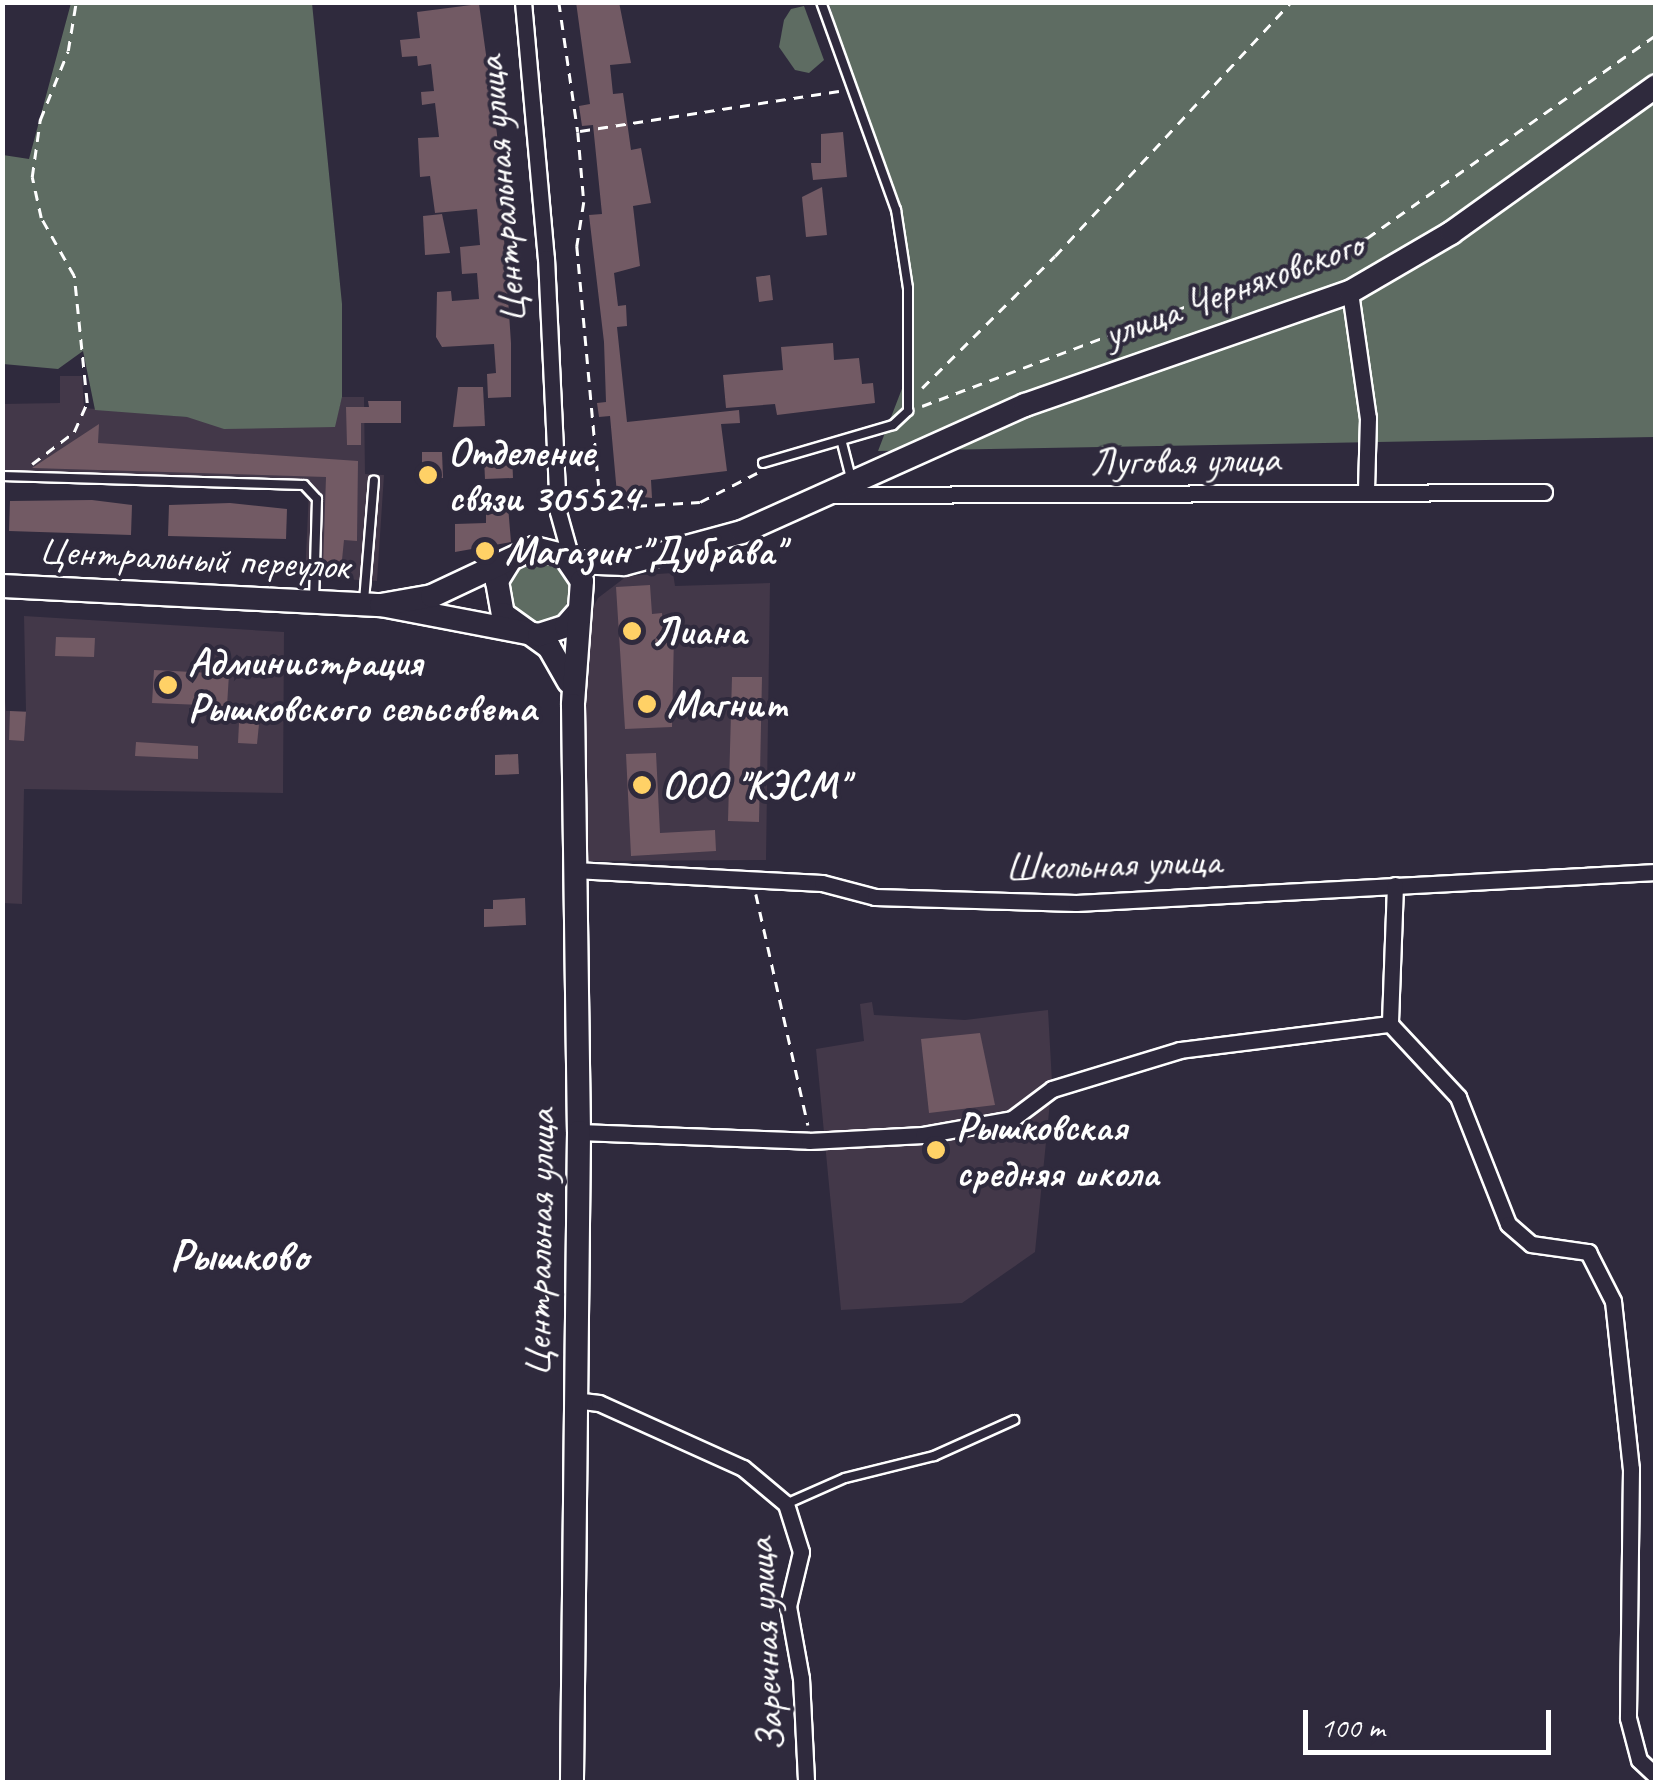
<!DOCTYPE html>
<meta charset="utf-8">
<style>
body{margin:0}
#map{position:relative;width:1658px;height:1785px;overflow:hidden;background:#2f2a3d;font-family:Caveat,sans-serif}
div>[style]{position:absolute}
.built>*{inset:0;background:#433849}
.green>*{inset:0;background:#5e6c62}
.round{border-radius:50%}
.building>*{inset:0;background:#725a64}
.path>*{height:2.5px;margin-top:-1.25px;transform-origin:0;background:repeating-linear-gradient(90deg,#fff 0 10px,transparent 0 18px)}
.roads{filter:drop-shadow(2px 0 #fff) drop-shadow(-2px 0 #fff) drop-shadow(0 2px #fff) drop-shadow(0 -2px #fff)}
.lane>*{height:8px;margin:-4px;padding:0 4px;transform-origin:4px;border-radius:4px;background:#2f2a3d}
.street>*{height:15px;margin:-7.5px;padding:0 7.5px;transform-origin:7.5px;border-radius:7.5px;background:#2f2a3d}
.secondary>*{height:22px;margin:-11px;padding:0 11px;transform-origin:11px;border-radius:11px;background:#2f2a3d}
.dots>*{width:28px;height:28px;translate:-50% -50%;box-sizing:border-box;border:5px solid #2f2a3d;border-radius:50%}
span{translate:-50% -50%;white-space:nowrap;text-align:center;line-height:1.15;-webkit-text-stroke:8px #2f2a3d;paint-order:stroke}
.street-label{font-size:40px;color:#fff}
.poi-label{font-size:40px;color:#fff;font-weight:700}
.left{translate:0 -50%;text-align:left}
.quarter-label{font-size:45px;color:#fff;font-weight:700}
.frame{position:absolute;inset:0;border:5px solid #fff;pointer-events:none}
.scale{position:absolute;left:1303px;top:1710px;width:248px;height:45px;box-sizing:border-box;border:5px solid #fff;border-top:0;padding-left:12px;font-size:30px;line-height:35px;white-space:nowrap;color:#fff;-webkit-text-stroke:8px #2f2a3d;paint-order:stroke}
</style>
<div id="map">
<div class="built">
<div style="clip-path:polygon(60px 376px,82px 376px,84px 408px,188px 417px,334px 427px,342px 397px,364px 397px,365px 474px,384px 475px,377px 581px,305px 577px,309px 490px,3px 479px,3px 404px,60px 403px)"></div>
<div style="clip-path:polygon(673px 573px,675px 586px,770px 583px,766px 860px,584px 861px,581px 655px,586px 621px,598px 598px,627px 576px)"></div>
<div style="clip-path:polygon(24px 616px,284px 632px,283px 793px,24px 789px,22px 904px,3px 903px,3px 679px,6px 711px,26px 711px)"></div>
<div style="clip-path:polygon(872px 1002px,874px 1015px,965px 1020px,1048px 1010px,1052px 1082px,1035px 1252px,962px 1303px,841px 1310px,816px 1049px,864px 1041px,860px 1004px)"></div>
</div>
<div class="green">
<div style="clip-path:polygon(71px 3px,312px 3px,342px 304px,342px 397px,335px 427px,224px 429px,187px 417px,95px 410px,83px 351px,58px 369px,3px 364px,3px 155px,29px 159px)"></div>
<div style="clip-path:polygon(829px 3px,1655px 3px,1655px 437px,878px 451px,908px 373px,904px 304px,890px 209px)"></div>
<div style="clip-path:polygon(804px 6px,824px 60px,809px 73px,795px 70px,779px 47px,784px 20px,791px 9px)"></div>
<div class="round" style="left:509px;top:562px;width:60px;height:60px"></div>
</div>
<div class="building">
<div style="clip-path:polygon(576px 2px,619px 2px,631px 63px,610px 65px,613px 94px,623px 93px,631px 150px,641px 148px,651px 203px,633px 206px,640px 266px,614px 273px,618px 306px,626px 305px,627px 326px,617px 327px,627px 422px,739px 410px,740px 423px,721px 424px,727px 471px,651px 480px,652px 498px,617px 494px,610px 416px,599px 417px,597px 403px,606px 402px,604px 342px,589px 215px,602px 214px,593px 125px,582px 126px,579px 106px,590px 104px)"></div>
<div style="clip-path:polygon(479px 4px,497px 134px,511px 343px,511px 397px,488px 398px,487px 374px,496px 373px,494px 344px,442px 347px,436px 337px,437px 292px,451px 291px,452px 301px,479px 299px,477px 273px,462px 274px,460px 247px,480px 245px,477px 209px,435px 213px,430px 176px,420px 177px,418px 138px,439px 137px,435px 103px,422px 105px,421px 92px,434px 91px,431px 64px,418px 66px,417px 56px,402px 57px,400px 40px,420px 38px,417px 12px)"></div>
<div style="clip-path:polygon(843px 132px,847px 177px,813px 180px,811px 163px,821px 163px,821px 134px)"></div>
<div style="clip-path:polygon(822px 187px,827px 235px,806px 237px,802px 197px)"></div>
<div style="clip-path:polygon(442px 214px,450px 253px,425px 255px,423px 216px)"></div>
<div style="clip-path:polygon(770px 275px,773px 300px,759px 302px,756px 277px)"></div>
<div style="clip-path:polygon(833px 343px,834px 360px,859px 358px,862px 384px,873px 383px,875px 403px,777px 415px,775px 404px,726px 408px,723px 375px,783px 370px,781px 347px)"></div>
<div style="clip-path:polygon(458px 387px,483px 387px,485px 426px,453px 427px)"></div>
<div style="clip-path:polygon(368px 401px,401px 401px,401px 423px,361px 423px,361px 445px,347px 445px,346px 407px,369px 407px)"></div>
<div style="clip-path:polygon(99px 424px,98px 443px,358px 461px,357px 541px,344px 540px,341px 570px,323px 568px,326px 477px,32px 468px)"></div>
<div style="clip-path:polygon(422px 452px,442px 452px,443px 478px,422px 479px)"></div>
<div style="clip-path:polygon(512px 454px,513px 478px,485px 479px,484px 458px)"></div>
<div style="clip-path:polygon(92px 500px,132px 505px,131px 535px,9px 531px,10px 501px)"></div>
<div style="clip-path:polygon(230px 503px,287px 509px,286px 539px,168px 536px,169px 505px)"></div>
<div style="clip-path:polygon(508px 506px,511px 542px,455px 552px,455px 524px,486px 523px,486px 507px)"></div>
<div style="clip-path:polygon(650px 585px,652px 614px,662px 613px,664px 636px,674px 635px,672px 727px,625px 729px,616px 587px)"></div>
<div style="clip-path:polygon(56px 637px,95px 638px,94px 657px,55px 656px)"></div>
<div style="clip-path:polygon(154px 670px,229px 674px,227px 706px,152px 703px)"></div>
<div style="clip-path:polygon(732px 677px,762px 677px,759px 822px,728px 821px)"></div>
<div style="clip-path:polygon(10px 711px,26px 712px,24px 741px,9px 740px)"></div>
<div style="clip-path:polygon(239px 723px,259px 724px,257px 744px,238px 743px)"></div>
<div style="clip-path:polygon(136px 742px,198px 746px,198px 759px,135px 756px)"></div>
<div style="clip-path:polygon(656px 753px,660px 833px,715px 830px,716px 851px,631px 856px,626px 754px)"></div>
<div style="clip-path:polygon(518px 754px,519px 774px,495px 775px,495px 755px)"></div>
<div style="clip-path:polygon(525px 898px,526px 925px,484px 927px,484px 909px,493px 909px,493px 900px)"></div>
<div style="clip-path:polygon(980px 1033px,995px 1105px,929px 1113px,921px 1039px)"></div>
</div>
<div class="path">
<div style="left:559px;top:2px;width:131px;rotate:81.7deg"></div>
<div style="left:578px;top:132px;width:70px;rotate:85.1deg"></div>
<div style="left:584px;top:202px;width:45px;rotate:99deg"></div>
<div style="left:577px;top:246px;width:263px;rotate:84.8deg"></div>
<div style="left:601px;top:508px;width:99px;rotate:-3.5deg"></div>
<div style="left:700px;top:502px;width:64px;rotate:-27deg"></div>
<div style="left:580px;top:131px;width:262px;rotate:-8.8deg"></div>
<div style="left:922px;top:388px;width:187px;rotate:-44.8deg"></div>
<div style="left:1055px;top:256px;width:347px;rotate:-47.1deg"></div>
<div style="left:922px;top:406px;width:476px;rotate:-20.7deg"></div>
<div style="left:1367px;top:238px;width:353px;rotate:-35.1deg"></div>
<div style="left:32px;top:464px;width:53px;rotate:-37.3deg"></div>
<div style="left:74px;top:432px;width:32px;rotate:-66deg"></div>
<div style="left:87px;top:403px;width:128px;rotate:-95.8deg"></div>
<div style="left:74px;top:276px;width:67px;rotate:-119.6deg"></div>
<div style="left:41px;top:218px;width:42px;rotate:-102.4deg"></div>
<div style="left:32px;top:177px;width:58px;rotate:-82deg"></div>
<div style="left:40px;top:120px;width:74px;rotate:-67.9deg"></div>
<div style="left:68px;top:51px;width:50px;rotate:-80.7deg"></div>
<div style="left:756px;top:894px;width:237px;rotate:77.3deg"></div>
</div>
<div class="roads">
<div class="lane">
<div style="left:842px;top:443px;width:40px;rotate:75.6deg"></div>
<div style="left:763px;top:463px;width:135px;rotate:-16.3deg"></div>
<div style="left:893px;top:425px;width:21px;rotate:-43deg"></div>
<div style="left:908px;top:411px;width:123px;rotate:-90deg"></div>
<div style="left:908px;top:288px;width:79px;rotate:-98.7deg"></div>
<div style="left:896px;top:210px;width:221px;rotate:-109.8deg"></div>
<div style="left:2px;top:476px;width:302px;rotate:1.7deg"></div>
<div style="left:304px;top:485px;width:19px;rotate:47deg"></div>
<div style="left:317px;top:499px;width:99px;rotate:91.7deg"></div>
<div style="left:364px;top:601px;width:121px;rotate:-85.3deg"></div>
<div style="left:786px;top:1504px;width:64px;rotate:-23.8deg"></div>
<div style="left:845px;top:1478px;width:92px;rotate:-13.9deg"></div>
<div style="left:934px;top:1456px;width:88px;rotate:-24.2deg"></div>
</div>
<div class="street">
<div style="left:523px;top:2px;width:257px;rotate:84.9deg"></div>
<div style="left:546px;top:258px;width:254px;rotate:87.3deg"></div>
<div style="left:558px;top:512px;width:52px;rotate:74.4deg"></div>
<div style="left:1350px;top:292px;width:127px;rotate:81.9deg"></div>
<div style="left:1368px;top:418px;width:71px;rotate:91.6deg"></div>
<div style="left:832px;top:495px;width:712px;rotate:-0.24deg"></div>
<div style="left:574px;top:870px;width:248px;rotate:3deg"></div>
<div style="left:822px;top:883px;width:55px;rotate:14.8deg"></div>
<div style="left:875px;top:897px;width:201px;rotate:1.7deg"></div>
<div style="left:1076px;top:903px;width:581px;rotate:-3.06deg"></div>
<div style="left:1395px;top:885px;width:139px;rotate:92.1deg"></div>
<div style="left:1390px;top:1024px;width:100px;rotate:47deg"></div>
<div style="left:1458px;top:1097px;width:136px;rotate:68.5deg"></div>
<div style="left:1508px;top:1224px;width:30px;rotate:41deg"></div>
<div style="left:1531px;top:1244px;width:58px;rotate:8deg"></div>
<div style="left:1588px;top:1252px;width:55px;rotate:63deg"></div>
<div style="left:1613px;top:1301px;width:169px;rotate:83.9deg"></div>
<div style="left:1631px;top:1469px;width:249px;rotate:90.7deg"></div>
<div style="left:1628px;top:1718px;width:43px;rotate:75.3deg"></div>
<div style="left:1639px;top:1760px;width:23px;rotate:43deg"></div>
<div style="left:579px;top:1132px;width:230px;rotate:2.2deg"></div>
<div style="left:809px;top:1141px;width:114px;rotate:-3deg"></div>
<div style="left:923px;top:1135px;width:90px;rotate:-10.2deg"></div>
<div style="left:1012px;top:1119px;width:50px;rotate:-36.9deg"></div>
<div style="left:1052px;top:1089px;width:134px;rotate:-16.9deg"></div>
<div style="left:1180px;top:1050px;width:212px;rotate:-7.1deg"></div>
<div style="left:574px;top:1400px;width:25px;rotate:7deg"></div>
<div style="left:599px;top:1403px;width:158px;rotate:24.3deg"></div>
<div style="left:743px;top:1468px;width:56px;rotate:39.9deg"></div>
<div style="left:786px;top:1504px;width:50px;rotate:72.6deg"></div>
<div style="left:801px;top:1552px;width:56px;rotate:103.5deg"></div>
<div style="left:788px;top:1606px;width:73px;rotate:79.8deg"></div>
<div style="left:801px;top:1678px;width:104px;rotate:87.2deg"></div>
</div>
<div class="secondary">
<div style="left:510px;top:560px;width:25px;rotate:122deg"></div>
<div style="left:497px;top:581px;width:34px;rotate:80deg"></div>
<div style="left:503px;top:614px;width:57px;rotate:35.7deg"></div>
<div style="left:549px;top:647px;width:40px;rotate:60.3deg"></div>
<div style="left:572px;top:562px;width:52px;rotate:2.2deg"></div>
<div style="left:624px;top:564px;width:122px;rotate:-15.2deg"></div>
<div style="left:742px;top:532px;width:310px;rotate:-24.2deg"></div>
<div style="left:1025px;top:405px;width:344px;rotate:-19.2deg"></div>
<div style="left:1350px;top:292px;width:117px;rotate:-30.3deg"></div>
<div style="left:1451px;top:233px;width:252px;rotate:-35.6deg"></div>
<div style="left:2px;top:586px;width:379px;rotate:2.9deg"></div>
<div style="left:381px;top:605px;width:161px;rotate:10.8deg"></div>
<div style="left:539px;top:635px;width:28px;rotate:-18deg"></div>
<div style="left:566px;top:626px;width:20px;rotate:-49deg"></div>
<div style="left:381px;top:605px;width:52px;rotate:-10deg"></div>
<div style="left:432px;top:596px;width:113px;rotate:-25.2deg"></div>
<div style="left:534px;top:548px;width:32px;rotate:14deg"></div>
<div style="left:565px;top:556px;width:30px;rotate:56deg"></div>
<div style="left:582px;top:581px;width:124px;rotate:94.2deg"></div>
<div style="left:573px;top:705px;width:427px;rotate:89.2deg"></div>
<div style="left:579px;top:1132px;width:650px;rotate:90.62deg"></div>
</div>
</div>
<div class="dots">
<div style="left:428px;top:475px;background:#ffd166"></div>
<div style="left:485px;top:551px;background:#ffd166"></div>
<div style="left:632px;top:631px;background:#ffd166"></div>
<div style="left:168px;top:685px;background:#ffd166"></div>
<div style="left:647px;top:704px;background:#ffd166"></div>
<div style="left:642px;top:785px;background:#ffd166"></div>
<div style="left:936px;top:1150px;background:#ffd166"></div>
</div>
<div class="street-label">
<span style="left:501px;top:190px;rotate:-95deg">Центральная улица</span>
<span style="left:1233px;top:289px;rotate:-20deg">улица Черняховского</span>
<span style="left:1185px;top:460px;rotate:-1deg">Луговая улица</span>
<span style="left:194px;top:558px;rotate:3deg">Центральный переулок</span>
<span style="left:1113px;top:864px;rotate:-2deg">Школьная улица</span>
<span style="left:539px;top:1243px;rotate:-89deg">Центральная улица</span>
<span style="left:765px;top:1645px;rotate:-93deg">Заречная улица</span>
</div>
<div class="poi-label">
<span class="left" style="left:448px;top:475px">Отделение<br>связи 305524</span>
<span class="left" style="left:505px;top:551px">Магазин "Дубрава"</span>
<span class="left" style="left:652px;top:631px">Лиана</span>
<span class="left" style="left:188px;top:685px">Администрация<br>Рышковского сельсовета</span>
<span class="left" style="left:667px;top:704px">Магнит</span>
<span class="left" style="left:662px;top:785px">ООО "КЭСМ"</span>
<span class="left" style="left:956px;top:1150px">Рышковская<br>средняя школа</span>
</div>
<div class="quarter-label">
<span style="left:239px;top:1256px">Рышково</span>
</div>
<div class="frame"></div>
<div class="scale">100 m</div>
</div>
